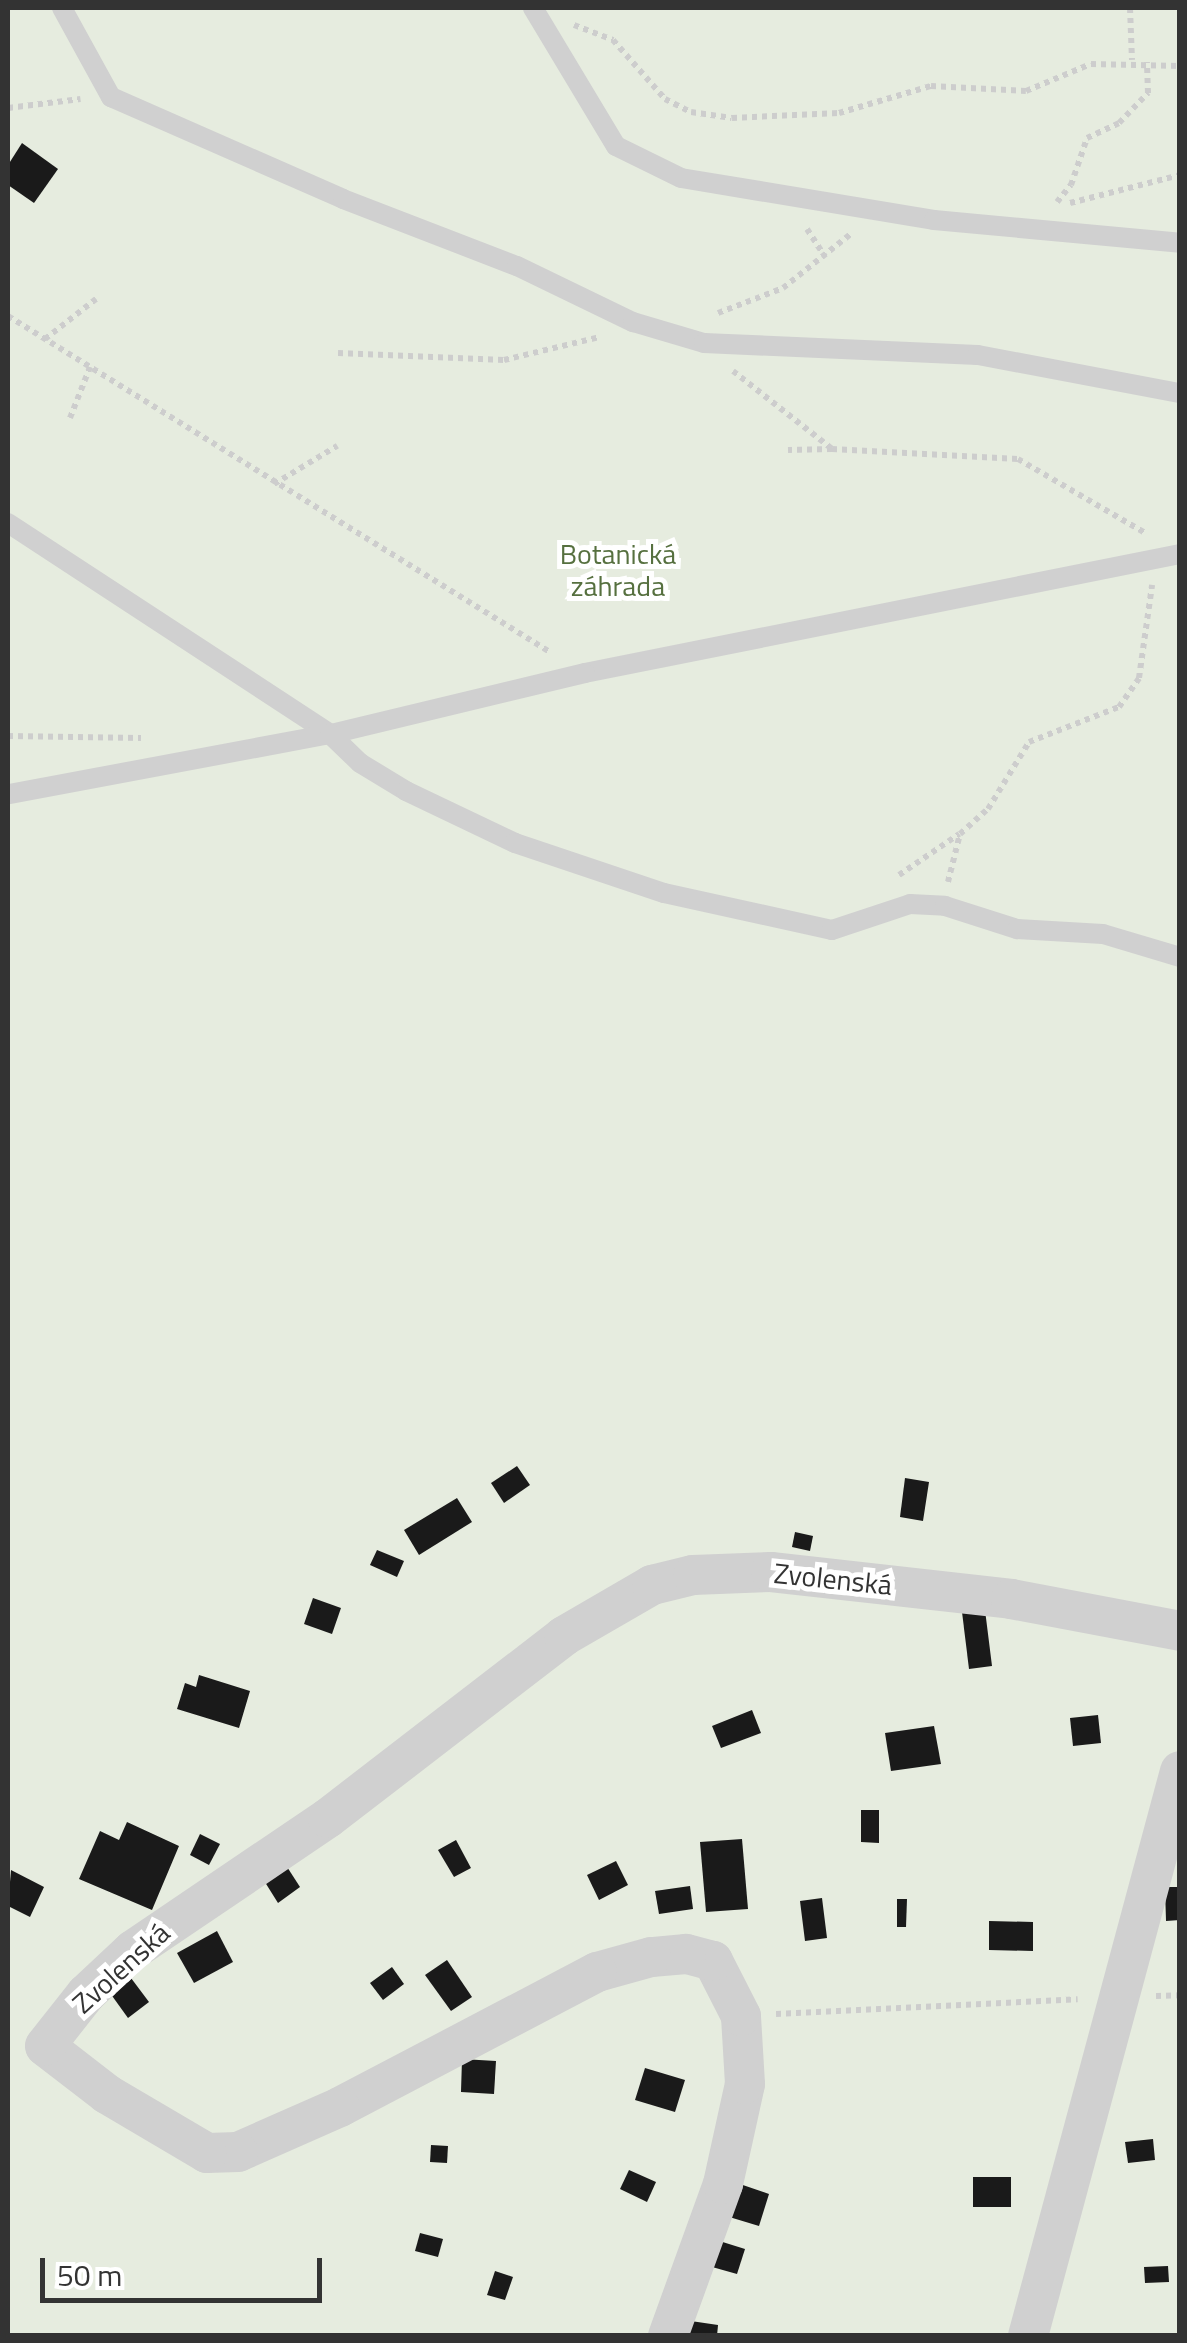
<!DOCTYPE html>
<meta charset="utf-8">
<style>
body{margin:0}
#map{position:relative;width:1187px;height:2343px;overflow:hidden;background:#fff;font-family:"Titillium Web",sans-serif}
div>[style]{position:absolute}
.green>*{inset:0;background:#e6ecdf}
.building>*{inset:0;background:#1a1a1a}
.path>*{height:6px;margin-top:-3px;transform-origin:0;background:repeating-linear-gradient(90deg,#cdcdcd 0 5px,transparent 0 10px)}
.lane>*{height:20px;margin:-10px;padding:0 10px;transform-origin:10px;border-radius:10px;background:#d0d0d0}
.street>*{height:40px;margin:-20px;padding:0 20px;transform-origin:20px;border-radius:20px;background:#d0d0d0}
span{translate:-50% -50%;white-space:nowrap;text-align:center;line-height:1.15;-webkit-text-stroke:10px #fff;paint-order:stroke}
.park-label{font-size:28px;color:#56703f}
.street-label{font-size:28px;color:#333}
.frame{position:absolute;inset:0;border:10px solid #333;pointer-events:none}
.scale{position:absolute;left:40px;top:2258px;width:282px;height:45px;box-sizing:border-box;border:5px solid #333;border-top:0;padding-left:12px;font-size:30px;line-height:35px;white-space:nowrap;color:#333;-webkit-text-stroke:8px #fff;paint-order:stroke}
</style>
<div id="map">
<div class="green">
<div style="clip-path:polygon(8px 8px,1179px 8px,1179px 2335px,8px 2336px)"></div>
</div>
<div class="building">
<div style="clip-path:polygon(22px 143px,58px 169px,34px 203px,8px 185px,8px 165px)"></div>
<div style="clip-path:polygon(517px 1466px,530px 1485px,504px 1503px,491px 1483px)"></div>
<div style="clip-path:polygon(905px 1478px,929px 1482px,923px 1521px,900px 1517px)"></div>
<div style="clip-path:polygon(457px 1498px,472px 1522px,419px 1555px,404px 1530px)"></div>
<div style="clip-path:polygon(795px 1532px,813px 1536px,810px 1551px,792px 1547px)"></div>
<div style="clip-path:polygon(377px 1550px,404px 1561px,397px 1577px,370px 1565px)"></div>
<div style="clip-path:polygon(313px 1598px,341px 1608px,332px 1634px,304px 1624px)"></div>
<div style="clip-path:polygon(985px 1610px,992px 1666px,969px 1669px,962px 1612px)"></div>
<div style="clip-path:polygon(199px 1675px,250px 1691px,239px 1728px,177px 1709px,185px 1683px,196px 1687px)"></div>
<div style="clip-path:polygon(752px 1710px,761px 1733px,721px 1748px,712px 1726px)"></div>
<div style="clip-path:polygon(1098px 1715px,1101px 1743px,1073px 1746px,1070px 1718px)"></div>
<div style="clip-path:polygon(934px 1726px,941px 1764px,891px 1771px,885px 1733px)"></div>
<div style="clip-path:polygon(861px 1810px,879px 1810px,879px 1843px,861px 1842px)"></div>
<div style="clip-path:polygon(127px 1822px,179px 1846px,152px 1910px,79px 1879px,100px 1831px,119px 1840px)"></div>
<div style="clip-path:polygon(200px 1834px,220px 1844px,209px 1865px,190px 1855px)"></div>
<div style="clip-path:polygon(742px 1839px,748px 1909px,706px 1912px,700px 1842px)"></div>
<div style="clip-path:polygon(456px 1840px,471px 1868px,454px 1877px,438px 1850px)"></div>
<div style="clip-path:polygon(280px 1856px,300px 1887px,278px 1903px,258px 1871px)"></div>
<div style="clip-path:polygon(616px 1861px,628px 1885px,599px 1900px,587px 1875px)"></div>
<div style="clip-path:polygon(11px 1870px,44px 1887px,30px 1917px,8px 1906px)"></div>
<div style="clip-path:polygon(690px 1886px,693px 1909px,659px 1914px,655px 1891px)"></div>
<div style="clip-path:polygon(1165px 1887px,1180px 1887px,1180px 1920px,1166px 1921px)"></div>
<div style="clip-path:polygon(822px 1898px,827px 1938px,805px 1941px,800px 1901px)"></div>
<div style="clip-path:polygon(897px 1899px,907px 1899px,906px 1927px,897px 1927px)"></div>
<div style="clip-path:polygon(989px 1921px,1033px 1922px,1033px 1951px,989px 1950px)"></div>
<div style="clip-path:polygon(217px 1931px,233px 1962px,194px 1983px,177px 1953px)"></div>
<div style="clip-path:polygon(447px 1960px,472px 1997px,451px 2011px,425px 1975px)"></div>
<div style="clip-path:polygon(392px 1967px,404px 1984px,383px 2000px,370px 1983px)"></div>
<div style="clip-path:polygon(131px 1978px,149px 2002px,128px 2018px,110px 1993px)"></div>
<div style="clip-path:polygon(462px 2059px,496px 2061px,494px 2094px,461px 2092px)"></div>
<div style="clip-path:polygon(645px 2068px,685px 2080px,675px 2112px,635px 2100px)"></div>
<div style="clip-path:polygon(1153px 2139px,1155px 2160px,1128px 2163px,1125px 2142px)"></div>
<div style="clip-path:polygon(431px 2145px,448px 2146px,447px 2163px,430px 2162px)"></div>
<div style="clip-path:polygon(629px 2170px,656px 2182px,647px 2202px,620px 2189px)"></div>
<div style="clip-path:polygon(973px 2177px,1011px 2177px,1011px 2207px,973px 2207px)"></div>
<div style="clip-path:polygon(737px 2183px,769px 2194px,759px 2226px,726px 2216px)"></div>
<div style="clip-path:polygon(420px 2233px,443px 2239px,438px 2257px,415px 2251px)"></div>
<div style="clip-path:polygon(713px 2239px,745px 2249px,737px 2274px,705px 2265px)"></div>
<div style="clip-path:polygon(1168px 2266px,1169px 2282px,1145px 2283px,1144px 2267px)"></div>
<div style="clip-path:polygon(495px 2271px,513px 2277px,505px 2300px,487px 2295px)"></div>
<div style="clip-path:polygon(684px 2320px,718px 2325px,717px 2336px,682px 2336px)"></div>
</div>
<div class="path">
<div style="left:1130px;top:8px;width:52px;rotate:87.8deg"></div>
<div style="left:574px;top:25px;width:42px;rotate:21deg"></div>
<div style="left:613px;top:40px;width:79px;rotate:48.6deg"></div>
<div style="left:665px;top:99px;width:29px;rotate:27deg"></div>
<div style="left:691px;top:112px;width:41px;rotate:8.3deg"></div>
<div style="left:732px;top:118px;width:107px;rotate:-2.7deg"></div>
<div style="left:839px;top:113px;width:96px;rotate:-16.4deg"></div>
<div style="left:931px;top:86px;width:95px;rotate:3deg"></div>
<div style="left:1026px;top:91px;width:70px;rotate:-22.6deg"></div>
<div style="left:1091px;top:64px;width:89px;rotate:1.3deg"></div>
<div style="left:8px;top:108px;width:73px;rotate:-7.1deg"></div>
<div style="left:1057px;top:202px;width:22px;rotate:-51deg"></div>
<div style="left:1071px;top:185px;width:50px;rotate:-71.2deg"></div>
<div style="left:1087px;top:138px;width:35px;rotate:-25deg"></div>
<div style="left:1119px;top:123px;width:42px;rotate:-46deg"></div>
<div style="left:1148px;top:93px;width:31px;rotate:-92deg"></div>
<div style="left:1070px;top:203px;width:114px;rotate:-14.3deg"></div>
<div style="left:807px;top:229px;width:33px;rotate:57deg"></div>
<div style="left:718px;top:313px;width:70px;rotate:-21deg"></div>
<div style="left:783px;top:288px;width:88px;rotate:-38.6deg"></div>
<div style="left:8px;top:316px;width:638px;rotate:31.8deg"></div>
<div style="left:45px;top:339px;width:65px;rotate:-38.1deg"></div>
<div style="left:338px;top:353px;width:166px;rotate:2.4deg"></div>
<div style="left:504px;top:360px;width:99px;rotate:-13.5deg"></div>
<div style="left:733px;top:371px;width:126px;rotate:38.2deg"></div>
<div style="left:832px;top:449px;width:44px;rotate:178.7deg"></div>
<div style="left:70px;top:418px;width:55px;rotate:-68.6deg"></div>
<div style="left:832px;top:449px;width:186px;rotate:3.1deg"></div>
<div style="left:1018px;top:459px;width:147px;rotate:30.2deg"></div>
<div style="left:274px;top:484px;width:74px;rotate:-31.1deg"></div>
<div style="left:8px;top:736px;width:133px;rotate:0.9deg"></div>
<div style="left:899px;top:875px;width:73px;rotate:-34.3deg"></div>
<div style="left:948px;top:882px;width:49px;rotate:-76deg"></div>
<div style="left:960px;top:834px;width:38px;rotate:-42deg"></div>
<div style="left:988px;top:809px;width:79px;rotate:-58.5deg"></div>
<div style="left:1029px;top:742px;width:97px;rotate:-21.3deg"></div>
<div style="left:1119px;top:707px;width:35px;rotate:-55deg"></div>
<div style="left:1139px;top:678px;width:94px;rotate:-82deg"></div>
<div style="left:1156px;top:1996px;width:24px;rotate:-2deg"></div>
<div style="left:776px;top:2014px;width:302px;rotate:-2.8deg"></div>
</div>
<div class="lane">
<div style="left:62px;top:8px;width:102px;rotate:61.2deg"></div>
<div style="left:111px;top:97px;width:253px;rotate:23.7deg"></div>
<div style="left:343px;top:199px;width:186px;rotate:21.1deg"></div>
<div style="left:517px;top:266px;width:129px;rotate:25.8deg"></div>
<div style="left:633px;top:322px;width:74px;rotate:16.5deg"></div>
<div style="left:704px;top:343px;width:274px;rotate:2.5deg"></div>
<div style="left:978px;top:355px;width:206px;rotate:10.7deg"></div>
<div style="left:533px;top:8px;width:161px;rotate:59deg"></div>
<div style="left:616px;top:146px;width:72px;rotate:26.2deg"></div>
<div style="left:681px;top:178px;width:256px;rotate:9.4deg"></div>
<div style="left:934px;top:220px;width:247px;rotate:5.3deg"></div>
<div style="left:8px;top:523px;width:385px;rotate:33.2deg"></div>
<div style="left:330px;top:734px;width:328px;rotate:169.4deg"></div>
<div style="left:1180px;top:554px;width:607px;rotate:168.69deg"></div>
<div style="left:585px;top:673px;width:262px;rotate:166.5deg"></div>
<div style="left:330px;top:734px;width:42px;rotate:44deg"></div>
<div style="left:360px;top:763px;width:54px;rotate:31.3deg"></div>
<div style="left:406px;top:791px;width:121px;rotate:25.5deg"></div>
<div style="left:515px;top:843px;width:157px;rotate:18.6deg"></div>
<div style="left:664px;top:893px;width:172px;rotate:12.4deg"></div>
<div style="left:832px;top:930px;width:82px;rotate:-18.4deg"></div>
<div style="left:910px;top:904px;width:35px;rotate:3deg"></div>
<div style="left:945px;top:906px;width:76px;rotate:17.7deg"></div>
<div style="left:1017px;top:929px;width:86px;rotate:3.3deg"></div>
<div style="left:1103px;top:934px;width:80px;rotate:16.6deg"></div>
</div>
<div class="street">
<div style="left:668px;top:2336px;width:162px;rotate:-70.1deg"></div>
<div style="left:723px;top:2184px;width:102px;rotate:-77.6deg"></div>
<div style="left:745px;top:2084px;width:68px;rotate:-93.4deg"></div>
<div style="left:741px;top:2016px;width:62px;rotate:-117deg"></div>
<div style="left:713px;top:1961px;width:28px;rotate:-165deg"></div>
<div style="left:686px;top:1954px;width:35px;rotate:175deg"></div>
<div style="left:651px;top:1957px;width:56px;rotate:164.5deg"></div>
<div style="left:597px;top:1972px;width:290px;rotate:152.3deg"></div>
<div style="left:340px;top:2107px;width:111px;rotate:156.2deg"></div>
<div style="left:238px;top:2152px;width:31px;rotate:178deg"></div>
<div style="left:207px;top:2153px;width:116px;rotate:-149.5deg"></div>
<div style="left:107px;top:2094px;width:78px;rotate:-142.3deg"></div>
<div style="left:45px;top:2046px;width:66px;rotate:-51.7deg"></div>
<div style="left:86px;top:1994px;width:64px;rotate:-43.1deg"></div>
<div style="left:133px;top:1950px;width:235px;rotate:-34.1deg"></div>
<div style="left:328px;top:1818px;width:298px;rotate:-37.6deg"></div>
<div style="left:564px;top:1636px;width:102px;rotate:-30.1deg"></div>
<div style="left:652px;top:1585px;width:42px;rotate:-13.7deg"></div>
<div style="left:693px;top:1575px;width:78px;rotate:-2.2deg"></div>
<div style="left:771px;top:1572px;width:242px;rotate:6.4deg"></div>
<div style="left:1011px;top:1599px;width:172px;rotate:10.7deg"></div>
<div style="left:1028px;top:2336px;width:585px;rotate:-74.94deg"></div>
</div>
<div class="park-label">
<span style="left:618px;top:570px">Botanická<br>záhrada</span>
</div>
<div class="street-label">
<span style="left:833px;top:1579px;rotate:6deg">Zvolenská</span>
<span style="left:121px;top:1968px;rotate:-42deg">Zvolenská</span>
</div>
<div class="frame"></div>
<div class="scale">50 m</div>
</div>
